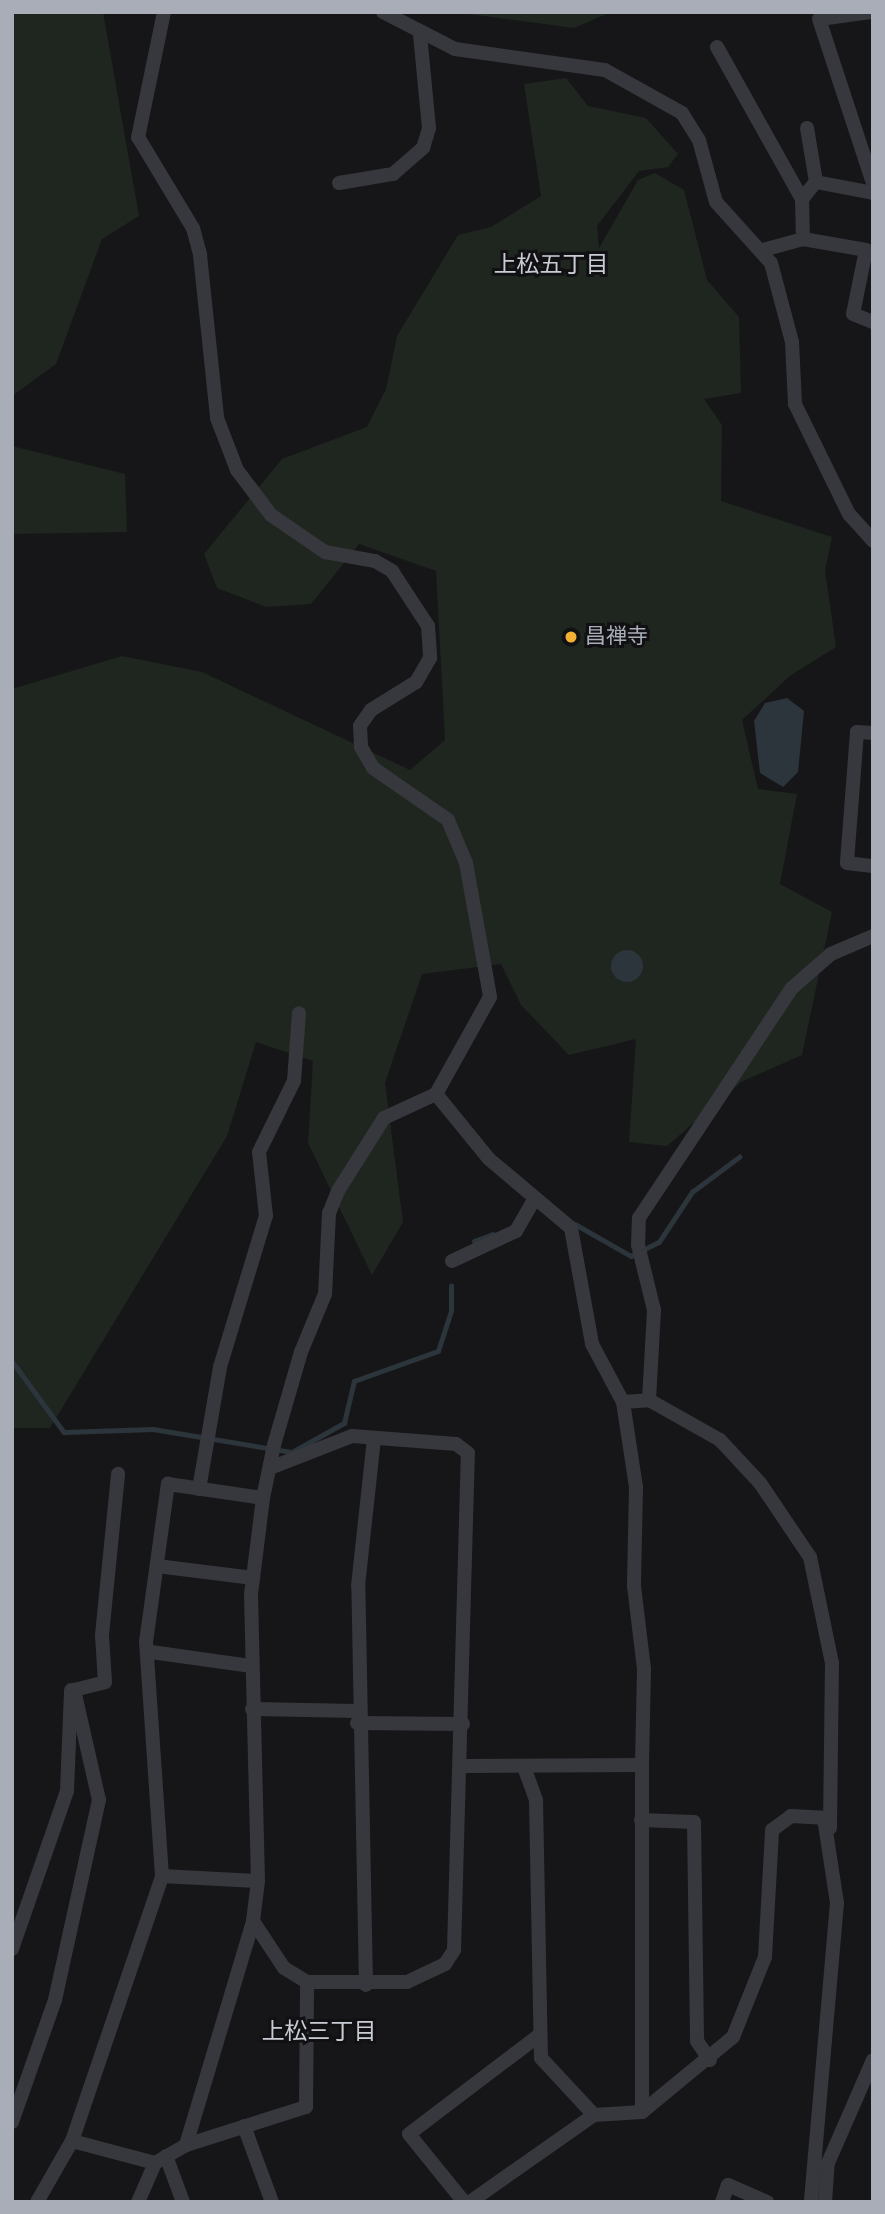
<!DOCTYPE html>
<meta charset="utf-8">
<style>
body{margin:0}
#map{position:relative;width:885px;height:2214px;overflow:hidden;background:#161618;font-family:"Varela Round","Noto Sans JP",sans-serif}
div>[style]{position:absolute}
.green>*{inset:0;background:#1e261f}
.water>*{inset:0;background:#2c353c}
.round{border-radius:50%}
.stream>*{height:4.5px;margin:-2.25px;padding:0 2.25px;transform-origin:2.25px;border-radius:2.25px;background:#2c353c}
.minor>*{height:14px;margin:-7px;padding:0 7px;transform-origin:7px;border-radius:7px;background:#37383d}
.dots>*{width:19px;height:19px;translate:-50% -50%;box-sizing:border-box;border:4px solid #111113;border-radius:50%}
span{translate:-50% -50%;white-space:nowrap;text-align:center;line-height:1.15;-webkit-text-stroke:6px #111113;paint-order:stroke}
.poi-label{font-size:21px;color:#a8adb8}
.left{translate:0 -50%;text-align:left}
.neighbourhood-label{font-size:23px;color:#c9ccd4}
.frame{position:absolute;inset:0;border:14px solid #a8adb8;pointer-events:none}
</style>
<div id="map">
<div class="green">
<div style="clip-path:polygon(12px 12px,103px 12px,139px 216px,102px 239px,56px 364px,12px 396px)"></div>
<div style="clip-path:polygon(454px 12px,611px 12px,574px 28px)"></div>
<div style="clip-path:polygon(566px 78px,588px 106px,646px 118px,678px 154px,668px 167px,639px 171px,597px 226px,599px 248px,638px 180px,655px 173px,684px 190px,707px 280px,739px 317px,741px 393px,704px 399px,722px 425px,721px 501px,832px 537px,825px 570px,836px 647px,791px 675px,742px 720px,758px 789px,797px 794px,780px 884px,832px 912px,802px 1055px,741px 1082px,667px 1146px,629px 1142px,636px 1039px,569px 1055px,521px 1005px,501px 964px,422px 974px,385px 1083px,403px 1222px,372px 1275px,308px 1143px,313px 1061px,256px 1042px,227px 1136px,50px 1428px,12px 1428px,12px 689px,122px 656px,202px 672px,410px 770px,445px 740px,436px 571px,359px 544px,311px 604px,266px 607px,217px 588px,204px 554px,282px 459px,367px 427px,386px 389px,397px 336px,458px 235px,491px 227px,541px 196px,524px 84px)"></div>
<div style="clip-path:polygon(12px 446px,125px 474px,127px 532px,12px 534px)"></div>
</div>
<div class="water">
<div style="clip-path:polygon(787px 698px,804px 711px,798px 772px,783px 787px,760px 773px,754px 721px,765px 703px)"></div>
<div class="round" style="left:611px;top:950px;width:32px;height:32px"></div>
</div>
<div class="stream">
<div style="left:575px;top:1224px;width:64px;rotate:29.7deg"></div>
<div style="left:631px;top:1256px;width:31px;rotate:-27deg"></div>
<div style="left:659px;top:1242px;width:60px;rotate:-56.6deg"></div>
<div style="left:692px;top:1192px;width:59px;rotate:-36.7deg"></div>
<div style="left:474px;top:1241px;width:20px;rotate:-20deg"></div>
<div style="left:12px;top:1361px;width:88px;rotate:53.8deg"></div>
<div style="left:64px;top:1432px;width:89px;rotate:-1.9deg"></div>
<div style="left:153px;top:1429px;width:141px;rotate:9.4deg"></div>
<div style="left:292px;top:1452px;width:60px;rotate:-29.1deg"></div>
<div style="left:344px;top:1423px;width:43px;rotate:-76.6deg"></div>
<div style="left:354px;top:1381px;width:89px;rotate:-19.7deg"></div>
<div style="left:438px;top:1351px;width:42px;rotate:-72deg"></div>
<div style="left:451px;top:1311px;width:25px;rotate:-90deg"></div>
</div>
<div class="minor">
<div style="left:164px;top:12px;width:128px;rotate:101.7deg"></div>
<div style="left:138px;top:137px;width:106px;rotate:58.9deg"></div>
<div style="left:193px;top:228px;width:28px;rotate:75deg"></div>
<div style="left:200px;top:255px;width:164px;rotate:84deg"></div>
<div style="left:217px;top:418px;width:56px;rotate:69deg"></div>
<div style="left:237px;top:470px;width:56px;rotate:52.9deg"></div>
<div style="left:271px;top:515px;width:65px;rotate:34.4deg"></div>
<div style="left:325px;top:552px;width:51px;rotate:10.2deg"></div>
<div style="left:375px;top:561px;width:20px;rotate:30deg"></div>
<div style="left:392px;top:571px;width:66px;rotate:56.8deg"></div>
<div style="left:428px;top:626px;width:32px;rotate:86deg"></div>
<div style="left:430px;top:658px;width:28px;rotate:120deg"></div>
<div style="left:416px;top:682px;width:53px;rotate:148.1deg"></div>
<div style="left:371px;top:710px;width:19px;rotate:125deg"></div>
<div style="left:360px;top:726px;width:21px;rotate:87deg"></div>
<div style="left:361px;top:747px;width:24px;rotate:60deg"></div>
<div style="left:373px;top:768px;width:91px;rotate:34.7deg"></div>
<div style="left:448px;top:820px;width:47px;rotate:67.3deg"></div>
<div style="left:466px;top:863px;width:136px;rotate:79.8deg"></div>
<div style="left:490px;top:997px;width:111px;rotate:119.1deg"></div>
<div style="left:436px;top:1094px;width:57px;rotate:155.2deg"></div>
<div style="left:384px;top:1118px;width:86px;rotate:122.2deg"></div>
<div style="left:338px;top:1191px;width:24px;rotate:112deg"></div>
<div style="left:329px;top:1213px;width:81px;rotate:92.8deg"></div>
<div style="left:325px;top:1294px;width:63px;rotate:112.5deg"></div>
<div style="left:301px;top:1352px;width:97px;rotate:106.2deg"></div>
<div style="left:274px;top:1445px;width:54px;rotate:101.7deg"></div>
<div style="left:263px;top:1498px;width:98px;rotate:97.1deg"></div>
<div style="left:251px;top:1595px;width:286px;rotate:88.6deg"></div>
<div style="left:258px;top:1881px;width:40px;rotate:97.1deg"></div>
<div style="left:253px;top:1921px;width:56px;rotate:56.6deg"></div>
<div style="left:284px;top:1968px;width:27px;rotate:31deg"></div>
<div style="left:307px;top:1982px;width:100px"></div>
<div style="left:407px;top:1982px;width:42px;rotate:-25.3deg"></div>
<div style="left:445px;top:1964px;width:17px;rotate:-57deg"></div>
<div style="left:454px;top:1950px;width:497px;rotate:-88.4deg"></div>
<div style="left:468px;top:1453px;width:15px;rotate:-143deg"></div>
<div style="left:456px;top:1444px;width:104px;rotate:-175.6deg"></div>
<div style="left:352px;top:1436px;width:88px;rotate:158.7deg"></div>
<div style="left:383px;top:12px;width:81px;rotate:27.2deg"></div>
<div style="left:455px;top:49px;width:151px;rotate:8deg"></div>
<div style="left:605px;top:70px;width:88px;rotate:29.2deg"></div>
<div style="left:682px;top:113px;width:32px;rotate:58deg"></div>
<div style="left:699px;top:140px;width:64px;rotate:74.7deg"></div>
<div style="left:716px;top:202px;width:82px;rotate:48deg"></div>
<div style="left:771px;top:263px;width:82px;rotate:75.1deg"></div>
<div style="left:792px;top:342px;width:62px;rotate:87.2deg"></div>
<div style="left:795px;top:404px;width:123px;rotate:63.9deg"></div>
<div style="left:849px;top:514px;width:36px;rotate:48deg"></div>
<div style="left:871px;top:12px;width:52px;rotate:172.3deg"></div>
<div style="left:819px;top:19px;width:173px;rotate:71.8deg"></div>
<div style="left:717px;top:47px;width:174px;rotate:60.8deg"></div>
<div style="left:802px;top:199px;width:40px;rotate:88.6deg"></div>
<div style="left:803px;top:239px;width:41px;rotate:164.6deg"></div>
<div style="left:807px;top:128px;width:55px;rotate:80.5deg"></div>
<div style="left:339px;top:183px;width:55px;rotate:-9.5deg"></div>
<div style="left:393px;top:174px;width:40px;rotate:-41deg"></div>
<div style="left:423px;top:148px;width:21px;rotate:-73deg"></div>
<div style="left:429px;top:128px;width:94px;rotate:-95.5deg"></div>
<div style="left:802px;top:199px;width:22px;rotate:-51deg"></div>
<div style="left:816px;top:182px;width:58px;rotate:10.9deg"></div>
<div style="left:803px;top:239px;width:64px;rotate:9.9deg"></div>
<div style="left:866px;top:250px;width:65px;rotate:101.5deg"></div>
<div style="left:853px;top:314px;width:22px;rotate:22deg"></div>
<div style="left:873px;top:733px;width:16px;rotate:-176deg"></div>
<div style="left:857px;top:732px;width:131px;rotate:94.4deg"></div>
<div style="left:847px;top:863px;width:26px;rotate:7deg"></div>
<div style="left:436px;top:1094px;width:84px;rotate:50.8deg"></div>
<div style="left:489px;top:1159px;width:107px;rotate:40.1deg"></div>
<div style="left:571px;top:1228px;width:118px;rotate:79.7deg"></div>
<div style="left:592px;top:1344px;width:66px;rotate:61.9deg"></div>
<div style="left:623px;top:1402px;width:86px;rotate:81.3deg"></div>
<div style="left:636px;top:1487px;width:99px;rotate:91.2deg"></div>
<div style="left:634px;top:1586px;width:84px;rotate:83.1deg"></div>
<div style="left:644px;top:1669px;width:96px;rotate:91.2deg"></div>
<div style="left:642px;top:1765px;width:180px;rotate:179.7deg"></div>
<div style="left:452px;top:1261px;width:71px;rotate:-25.1deg"></div>
<div style="left:516px;top:1231px;width:38px;rotate:-60deg"></div>
<div style="left:649px;top:1400px;width:90px;rotate:-86.8deg"></div>
<div style="left:654px;top:1310px;width:67px;rotate:-103.8deg"></div>
<div style="left:638px;top:1245px;width:27px;rotate:-88deg"></div>
<div style="left:639px;top:1218px;width:276px;rotate:-56.4deg"></div>
<div style="left:792px;top:988px;width:52px;rotate:-41.1deg"></div>
<div style="left:831px;top:954px;width:46px;rotate:-23.2deg"></div>
<div style="left:623px;top:1402px;width:26px;rotate:-4deg"></div>
<div style="left:649px;top:1400px;width:81px;rotate:29.4deg"></div>
<div style="left:720px;top:1440px;width:59px;rotate:47.1deg"></div>
<div style="left:760px;top:1483px;width:89px;rotate:56deg"></div>
<div style="left:810px;top:1557px;width:108px;rotate:78.3deg"></div>
<div style="left:832px;top:1663px;width:165px;rotate:90.7deg"></div>
<div style="left:199px;top:1489px;width:124px;rotate:-80.2deg"></div>
<div style="left:220px;top:1367px;width:158px;rotate:-73.1deg"></div>
<div style="left:266px;top:1216px;width:64px;rotate:-96.2deg"></div>
<div style="left:259px;top:1152px;width:79px;rotate:-63.8deg"></div>
<div style="left:294px;top:1081px;width:68px;rotate:-85.8deg"></div>
<div style="left:157px;top:1566px;width:97px;rotate:7.1deg"></div>
<div style="left:151px;top:1652px;width:100px;rotate:8deg"></div>
<div style="left:252px;top:1709px;width:105px;rotate:1.1deg"></div>
<div style="left:357px;top:1723px;width:106px;rotate:0.5deg"></div>
<div style="left:642px;top:1765px;width:347px;rotate:90deg"></div>
<div style="left:524px;top:1767px;width:35px;rotate:70deg"></div>
<div style="left:536px;top:1800px;width:258px;rotate:88.9deg"></div>
<div style="left:541px;top:2058px;width:78px;rotate:47.1deg"></div>
<div style="left:594px;top:2115px;width:48px;rotate:-3.6deg"></div>
<div style="left:642px;top:2112px;width:118px;rotate:-39.5deg"></div>
<div style="left:733px;top:2037px;width:86px;rotate:-68.2deg"></div>
<div style="left:765px;top:1957px;width:127px;rotate:-86.8deg"></div>
<div style="left:772px;top:1830px;width:24px;rotate:-36deg"></div>
<div style="left:791px;top:1816px;width:33px;rotate:3deg"></div>
<div style="left:824px;top:1818px;width:86px;rotate:81.3deg"></div>
<div style="left:837px;top:1903px;width:300px;rotate:95deg"></div>
<div style="left:641px;top:1820px;width:53px;rotate:2.2deg"></div>
<div style="left:694px;top:1822px;width:219px;rotate:89.2deg"></div>
<div style="left:697px;top:2041px;width:23px;rotate:56deg"></div>
<div style="left:162px;top:1876px;width:235px;rotate:-93.9deg"></div>
<div style="left:146px;top:1642px;width:160px;rotate:-82.1deg"></div>
<div style="left:168px;top:1484px;width:96px;rotate:8.4deg"></div>
<div style="left:12px;top:1949px;width:167px;rotate:-70.8deg"></div>
<div style="left:67px;top:1791px;width:101px;rotate:-87.7deg"></div>
<div style="left:366px;top:1985px;width:399px;rotate:-91.1deg"></div>
<div style="left:358px;top:1586px;width:149px;rotate:-83.8deg"></div>
<div style="left:12px;top:2122px;width:129px;rotate:-70.6deg"></div>
<div style="left:55px;top:2000px;width:205px;rotate:-77.6deg"></div>
<div style="left:99px;top:1800px;width:113px;rotate:-102.8deg"></div>
<div style="left:74px;top:1690px;width:32px;rotate:-14deg"></div>
<div style="left:105px;top:1682px;width:47px;rotate:-93.7deg"></div>
<div style="left:102px;top:1635px;width:162px;rotate:-84.3deg"></div>
<div style="left:244px;top:2126px;width:81px;rotate:69.8deg"></div>
<div style="left:72px;top:2141px;width:280px;rotate:-71.2deg"></div>
<div style="left:162px;top:1876px;width:96px;rotate:3deg"></div>
<div style="left:186px;top:2145px;width:234px;rotate:-73.3deg"></div>
<div style="left:166px;top:2156px;width:49px;rotate:69.7deg"></div>
<div style="left:37px;top:2202px;width:70px;rotate:-60.2deg"></div>
<div style="left:72px;top:2141px;width:86px;rotate:14.8deg"></div>
<div style="left:155px;top:2163px;width:36px;rotate:-30deg"></div>
<div style="left:186px;top:2145px;width:126px;rotate:-17.6deg"></div>
<div style="left:306px;top:2107px;width:125px;rotate:-89.5deg"></div>
<div style="left:138px;top:2202px;width:43px;rotate:-66.4deg"></div>
<div style="left:464px;top:2202px;width:87px;rotate:-129deg"></div>
<div style="left:409px;top:2134px;width:161px;rotate:-37.2deg"></div>
<div style="left:470px;top:2202px;width:151px;rotate:-35.1deg"></div>
<div style="left:722px;top:2202px;width:18px;rotate:-71deg"></div>
<div style="left:728px;top:2185px;width:43px;rotate:23.6deg"></div>
<div style="left:825px;top:2202px;width:39px;rotate:-86deg"></div>
<div style="left:828px;top:2163px;width:112px;rotate:-66.4deg"></div>
</div>
<div class="dots">
<div style="left:571px;top:637px;background:#f2b134"></div>
</div>
<div class="poi-label">
<span class="left" style="left:585px;top:637px">昌禅寺</span>
</div>
<div class="neighbourhood-label">
<span style="left:551px;top:265px">上松五丁目</span>
<span style="left:319px;top:2032px">上松三丁目</span>
</div>
<div class="frame"></div>
</div>
